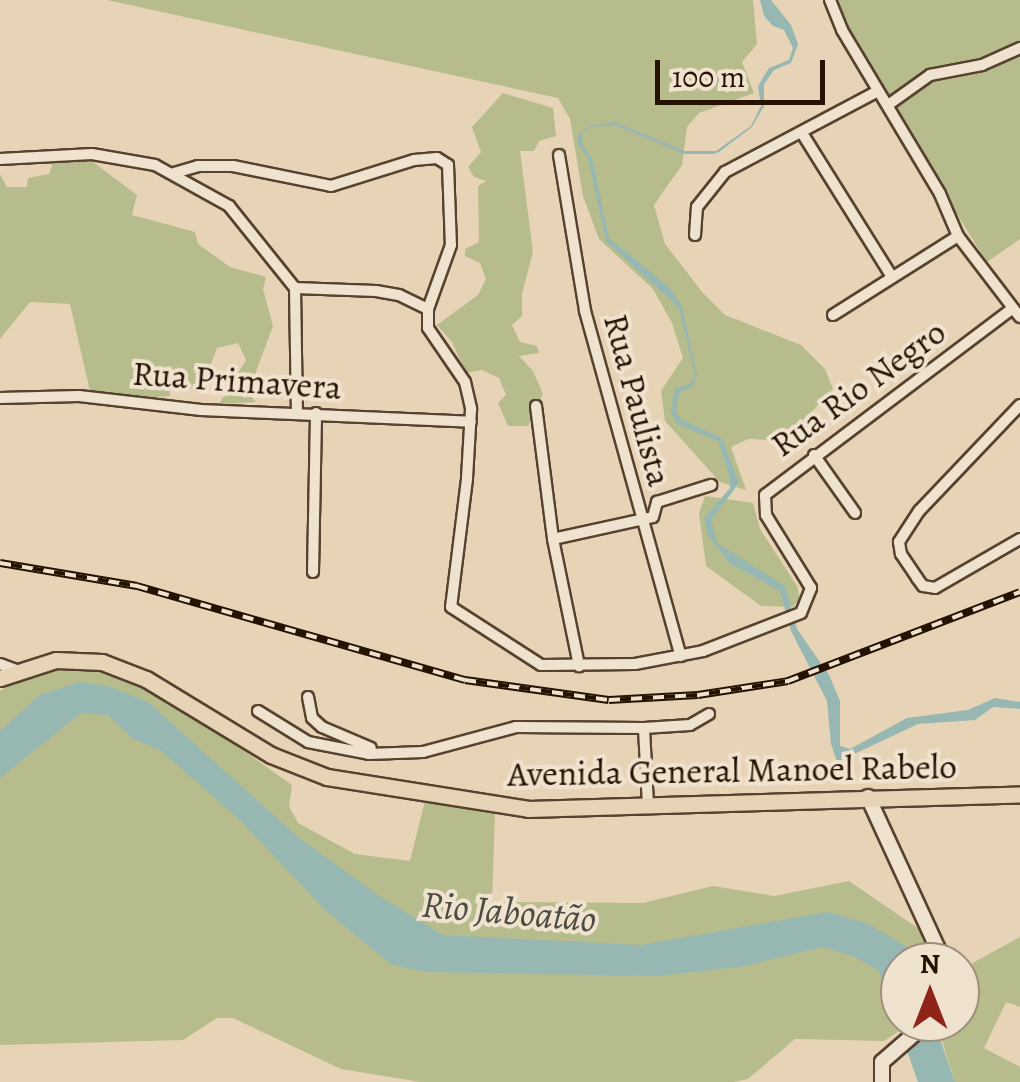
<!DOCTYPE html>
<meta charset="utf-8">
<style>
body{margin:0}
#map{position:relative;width:1020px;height:1082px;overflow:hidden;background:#e7d3b5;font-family:Alegreya,serif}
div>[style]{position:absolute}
.green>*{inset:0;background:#b7bc8c}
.water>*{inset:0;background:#97b7b2}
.roads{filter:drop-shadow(2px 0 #56422f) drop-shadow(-2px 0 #56422f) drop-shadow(0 2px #56422f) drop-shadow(0 -2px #56422f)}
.street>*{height:10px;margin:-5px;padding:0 5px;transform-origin:5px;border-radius:5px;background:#efe2cf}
.secondary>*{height:14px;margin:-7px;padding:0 7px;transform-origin:7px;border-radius:7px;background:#efe2cf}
.primary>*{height:15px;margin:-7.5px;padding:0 7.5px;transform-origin:7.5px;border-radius:7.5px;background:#e7d3b5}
.rail>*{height:8px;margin-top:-4px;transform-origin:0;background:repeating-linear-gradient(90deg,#efe2cf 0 11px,#251202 0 22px);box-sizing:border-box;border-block:2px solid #251202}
span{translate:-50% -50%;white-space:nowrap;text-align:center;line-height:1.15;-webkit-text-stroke:8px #efe2cf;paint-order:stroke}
.street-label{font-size:35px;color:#251202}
.water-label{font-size:38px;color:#4d4c40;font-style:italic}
.north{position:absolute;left:880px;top:942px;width:100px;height:100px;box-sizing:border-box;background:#efe2cf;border:2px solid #9e8f7d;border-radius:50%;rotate:0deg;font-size:28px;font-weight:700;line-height:40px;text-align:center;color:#251202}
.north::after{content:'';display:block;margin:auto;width:35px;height:45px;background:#8f2418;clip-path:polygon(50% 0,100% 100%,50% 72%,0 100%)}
.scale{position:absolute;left:655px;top:60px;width:170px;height:45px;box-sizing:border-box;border:5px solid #251202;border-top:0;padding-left:12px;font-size:30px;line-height:35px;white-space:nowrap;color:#251202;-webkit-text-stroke:8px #efe2cf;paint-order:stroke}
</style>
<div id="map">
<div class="green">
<div style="clip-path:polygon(107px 0,753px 0,757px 44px,742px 62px,754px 93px,699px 113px,687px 127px,682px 165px,654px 205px,665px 244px,703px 293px,725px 315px,801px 345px,825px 369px,833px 389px,799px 425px,770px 440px,748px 439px,731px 447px,746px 490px,720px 482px,665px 421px,661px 391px,683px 358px,672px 323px,653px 289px,599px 239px,583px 196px,570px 119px,558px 98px)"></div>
<div style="clip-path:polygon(832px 0,1020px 0,1020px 239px,987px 262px,888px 105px)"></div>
<div style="clip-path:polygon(503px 93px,553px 108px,556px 136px,539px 141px,534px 151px,520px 151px,533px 252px,522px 294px,522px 316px,512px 325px,520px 342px,537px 346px,539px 353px,519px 356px,533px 371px,543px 394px,528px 426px,508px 426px,498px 403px,506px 395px,499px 378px,482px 370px,466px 373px,452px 342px,437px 325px,478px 295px,486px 279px,480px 263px,465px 256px,465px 249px,479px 242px,478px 186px,486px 181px,474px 177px,468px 167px,481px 152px,472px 127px)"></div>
<div style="clip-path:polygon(89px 159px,137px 195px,132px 215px,195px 232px,198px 244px,230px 267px,266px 277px,263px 289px,273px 326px,248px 393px,256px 402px,219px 404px,246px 360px,238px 343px,217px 348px,206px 377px,190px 389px,170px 389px,170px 396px,144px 398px,90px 391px,70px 304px,30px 302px,0 339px,0 174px,7px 187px,27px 187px,28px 178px,49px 174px,54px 160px)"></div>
<div style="clip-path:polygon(705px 496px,753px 503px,760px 529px,797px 586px,800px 598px,793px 607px,761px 606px,706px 566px,699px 513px)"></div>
<div style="clip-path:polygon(62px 664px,102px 668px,172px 700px,292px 785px,289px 806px,298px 823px,355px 854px,410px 861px,425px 801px,495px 811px,492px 902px,643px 903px,713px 886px,774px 896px,849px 881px,922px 931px,929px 962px,900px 962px,900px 1022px,913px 1022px,884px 1041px,795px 1039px,748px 1079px,733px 1082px,420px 1082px,341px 1069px,233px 1018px,217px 1018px,183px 1040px,0 1045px,0 691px,27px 672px)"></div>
<div style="clip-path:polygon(1020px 937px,1020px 1007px,1006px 1002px,984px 1048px,1020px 1067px,1020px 1082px,955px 1082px,936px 1022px,960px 1022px,960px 970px)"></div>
</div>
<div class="water">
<div style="clip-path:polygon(760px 0,771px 0,791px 25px,798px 44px,791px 63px,774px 70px,764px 84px,764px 106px,752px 127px,719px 152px,713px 154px,684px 154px,615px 125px,591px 127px,582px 134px,581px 143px,592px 158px,609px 238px,668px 286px,682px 306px,697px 376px,692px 387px,679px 392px,676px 412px,682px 420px,722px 438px,739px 483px,711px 520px,717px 543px,785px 586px,797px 629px,829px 675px,840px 701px,840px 746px,850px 749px,907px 718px,968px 710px,995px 698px,1020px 702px,1020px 709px,993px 707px,975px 720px,918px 724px,837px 762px,831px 744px,827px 701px,791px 631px,780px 591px,729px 563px,708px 535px,704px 518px,730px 488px,730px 477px,718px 441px,677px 424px,671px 412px,675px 389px,690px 384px,695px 375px,679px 308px,606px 241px,588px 158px,577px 143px,579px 134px,590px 126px,615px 122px,684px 151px,716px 151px,751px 126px,761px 106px,758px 86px,769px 68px,789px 60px,793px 48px,784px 30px,773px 26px,764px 16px)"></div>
<div style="clip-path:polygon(79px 682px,108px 686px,148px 702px,298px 837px,378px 895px,443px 935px,640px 945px,828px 912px,868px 924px,909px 948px,914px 962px,900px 962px,900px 1022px,934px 1022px,955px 1082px,918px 1082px,879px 971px,857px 958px,823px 947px,740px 967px,656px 976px,427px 972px,392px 965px,326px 911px,241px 821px,160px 750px,133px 739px,108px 715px,81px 713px,0 778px,0 731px,40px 695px)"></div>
</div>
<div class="roads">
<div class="street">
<div style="left:830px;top:0;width:32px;rotate:68deg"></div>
<div style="left:842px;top:30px;width:191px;rotate:59.1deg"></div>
<div style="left:940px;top:194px;width:46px;rotate:66.8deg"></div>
<div style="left:958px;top:236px;width:102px;rotate:52.6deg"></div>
<div style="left:888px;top:105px;width:52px;rotate:-35.5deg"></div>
<div style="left:930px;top:75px;width:53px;rotate:-10.9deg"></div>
<div style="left:982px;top:65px;width:42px;rotate:-24.1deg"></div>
<div style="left:802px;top:133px;width:170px;rotate:58deg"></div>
<div style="left:559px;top:155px;width:158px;rotate:80.5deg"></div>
<div style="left:585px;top:311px;width:358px;rotate:74.5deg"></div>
<div style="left:0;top:159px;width:92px;rotate:-3.1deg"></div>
<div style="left:92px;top:154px;width:64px;rotate:9.9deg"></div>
<div style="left:155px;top:165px;width:85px;rotate:29deg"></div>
<div style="left:229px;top:206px;width:105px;rotate:51.2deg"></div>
<div style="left:295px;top:288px;width:124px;rotate:89.1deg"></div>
<div style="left:174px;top:173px;width:25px;rotate:-16deg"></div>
<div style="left:198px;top:166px;width:35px"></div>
<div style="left:233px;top:166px;width:100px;rotate:11.5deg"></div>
<div style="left:331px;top:186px;width:87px;rotate:-17.4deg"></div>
<div style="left:414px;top:160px;width:23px;rotate:-5deg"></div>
<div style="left:437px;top:158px;width:13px;rotate:32deg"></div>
<div style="left:448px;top:165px;width:80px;rotate:87.9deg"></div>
<div style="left:451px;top:245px;width:68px;rotate:109.8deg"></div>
<div style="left:428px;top:309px;width:19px;rotate:90deg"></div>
<div style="left:428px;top:328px;width:65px;rotate:55.6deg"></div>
<div style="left:465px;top:382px;width:28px;rotate:77deg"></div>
<div style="left:471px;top:409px;width:70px;rotate:93.3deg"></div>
<div style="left:467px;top:479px;width:129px;rotate:97.1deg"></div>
<div style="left:451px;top:607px;width:107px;rotate:32.8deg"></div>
<div style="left:541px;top:665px;width:94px;rotate:-0.6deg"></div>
<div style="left:635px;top:664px;width:69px;rotate:-10.8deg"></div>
<div style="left:703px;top:651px;width:105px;rotate:-21.2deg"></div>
<div style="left:801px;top:613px;width:27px;rotate:-68deg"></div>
<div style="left:811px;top:588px;width:86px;rotate:-121.7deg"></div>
<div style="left:766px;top:515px;width:20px;rotate:-93deg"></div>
<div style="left:765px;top:495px;width:309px;rotate:-37deg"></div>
<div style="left:695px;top:235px;width:28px;rotate:-86deg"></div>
<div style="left:697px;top:207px;width:45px;rotate:-51.3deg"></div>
<div style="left:725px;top:172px;width:173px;rotate:-27.9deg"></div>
<div style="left:295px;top:288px;width:81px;rotate:2.1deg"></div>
<div style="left:376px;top:291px;width:23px;rotate:10deg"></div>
<div style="left:399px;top:295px;width:32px;rotate:26deg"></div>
<div style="left:833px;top:315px;width:148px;rotate:-32.3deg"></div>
<div style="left:0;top:398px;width:79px;rotate:-1.5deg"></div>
<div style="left:79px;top:396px;width:123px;rotate:6.5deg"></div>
<div style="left:201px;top:410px;width:270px;rotate:2.5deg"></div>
<div style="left:1020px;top:405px;width:146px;rotate:133.6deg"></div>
<div style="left:919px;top:511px;width:37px;rotate:123deg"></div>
<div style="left:899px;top:542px;width:12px;rotate:81deg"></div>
<div style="left:901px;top:554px;width:29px;rotate:56deg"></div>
<div style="left:917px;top:578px;width:10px;rotate:53deg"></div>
<div style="left:923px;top:586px;width:12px;rotate:9deg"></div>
<div style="left:935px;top:588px;width:98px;rotate:-30deg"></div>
<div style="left:536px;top:406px;width:134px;rotate:82.7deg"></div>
<div style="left:553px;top:539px;width:130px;rotate:78.4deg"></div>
<div style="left:814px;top:455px;width:71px;rotate:54.7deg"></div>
<div style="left:553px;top:539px;width:102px;rotate:-12.4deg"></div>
<div style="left:653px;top:517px;width:16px;rotate:-75deg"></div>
<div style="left:657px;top:502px;width:57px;rotate:-17.5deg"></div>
<div style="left:313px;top:572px;width:159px;rotate:-88.9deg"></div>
<div style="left:0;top:664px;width:20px;rotate:20deg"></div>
<div style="left:308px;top:697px;width:21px;rotate:79deg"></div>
<div style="left:312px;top:718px;width:13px;rotate:42deg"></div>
<div style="left:322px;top:727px;width:53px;rotate:23.2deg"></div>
<div style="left:258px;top:711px;width:59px;rotate:31.8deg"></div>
<div style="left:308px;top:742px;width:62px;rotate:11.1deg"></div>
<div style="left:369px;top:754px;width:54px;rotate:-2.1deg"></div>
<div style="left:423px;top:752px;width:96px;rotate:-15deg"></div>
<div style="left:516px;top:727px;width:128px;rotate:0.4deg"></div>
<div style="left:648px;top:805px;width:77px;rotate:-93deg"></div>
<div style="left:644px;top:728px;width:46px;rotate:-3.7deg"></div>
<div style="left:690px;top:725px;width:22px;rotate:-30deg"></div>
</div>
<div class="secondary">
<div style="left:868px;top:797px;width:182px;rotate:65.3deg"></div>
<div style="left:882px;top:1082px;width:20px;rotate:-90deg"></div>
<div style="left:882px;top:1062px;width:61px;rotate:-41deg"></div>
</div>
<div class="primary">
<div style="left:0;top:678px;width:59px;rotate:-17.8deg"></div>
<div style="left:56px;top:660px;width:46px;rotate:2.5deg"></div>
<div style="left:102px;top:662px;width:47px;rotate:21.1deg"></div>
<div style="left:146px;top:679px;width:146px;rotate:31.3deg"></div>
<div style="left:271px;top:755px;width:60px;rotate:21.4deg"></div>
<div style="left:327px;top:777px;width:204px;rotate:9deg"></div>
<div style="left:528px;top:809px;width:492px;rotate:-1.7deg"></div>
</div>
</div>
<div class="rail">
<div style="left:0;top:563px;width:139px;rotate:9.5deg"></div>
<div style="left:137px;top:586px;width:341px;rotate:16deg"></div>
<div style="left:465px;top:680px;width:145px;rotate:7.9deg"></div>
<div style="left:609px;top:700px;width:89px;rotate:-3.2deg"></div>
<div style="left:698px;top:695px;width:91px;rotate:-8.8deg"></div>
<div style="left:788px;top:681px;width:248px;rotate:-21deg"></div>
</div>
<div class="street-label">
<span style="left:237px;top:380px;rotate:4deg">Rua Primavera</span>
<span style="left:858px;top:388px;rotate:-36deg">Rua Rio Negro</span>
<span style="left:638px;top:400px;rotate:75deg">Rua Paulista</span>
<span style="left:732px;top:770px;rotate:-1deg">Avenida General Manoel Rabelo</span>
</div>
<div class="water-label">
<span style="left:509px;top:912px;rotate:5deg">Rio Jaboatão</span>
</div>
<div class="north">N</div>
<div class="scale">100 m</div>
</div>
